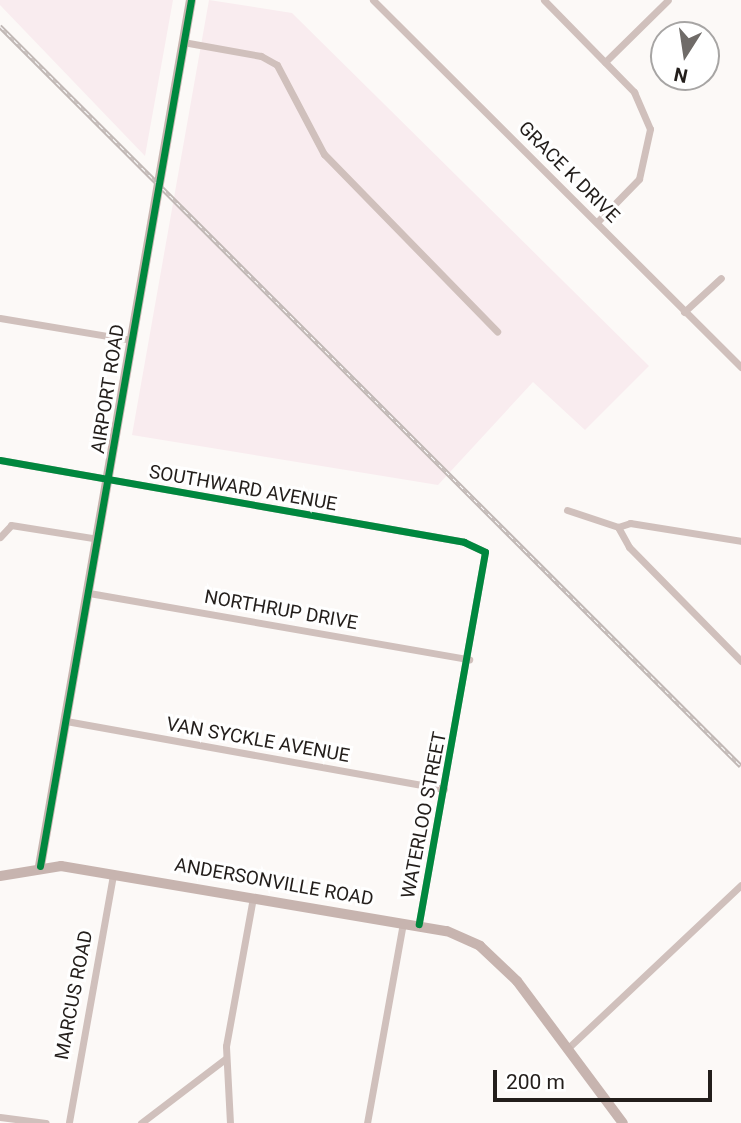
<!DOCTYPE html>
<style>
body{margin:0}
#map{position:relative;width:741px;height:1123px;overflow:hidden;background:#fcf9f7;font-family:Roboto,sans-serif}
div>[style]{position:absolute}
.industrial>*{inset:0;background:#f9ecef}
.street>*{height:7px;margin:-3.5px;padding:0 3.5px;transform-origin:3.5px;border-radius:3.5px;background:#d0c0bc}
.secondary>*{height:10px;margin:-5px;padding:0 5px;transform-origin:5px;border-radius:5px;background:#c7b4af}
.rail>*{height:4.5px;margin-top:-2.25px;transform-origin:0;background:repeating-linear-gradient(90deg,#fff 0 5px,#c1b8b5 0 10px);box-sizing:border-box;border-block:2px solid #c1b8b5}
.cycleway>*{height:7px;margin:-3.5px;padding:0 3.5px;transform-origin:3.5px;border-radius:3.5px;background:#00873e}
span{translate:-50% -50%;white-space:nowrap;text-align:center;line-height:1.15;-webkit-text-stroke:6px #fff;paint-order:stroke}
.street-label{font-size:19px;color:#231e1b}
.north{position:absolute;left:650px;top:21px;width:70px;height:70px;box-sizing:border-box;background:#fff;border:2px solid #a7a5a4;border-radius:50%;rotate:192deg;font-size:19px;font-weight:700;line-height:28px;text-align:center;color:#231e1b}
.north::after{content:'';display:block;margin:auto;width:24px;height:32px;background:#6f6b68;clip-path:polygon(50% 0,100% 100%,50% 72%,0 100%)}
.scale{position:absolute;left:493px;top:1070px;width:219px;height:32px;box-sizing:border-box;border:4px solid #231e1b;border-top:0;padding-left:9px;font-size:21px;line-height:24px;white-space:nowrap;color:#231e1b;-webkit-text-stroke:5px #fff;paint-order:stroke}
</style>
<div id="map">
<div class="industrial">
<div style="clip-path:polygon(0 0,173px 0,145px 156px,0 5px)"></div>
<div style="clip-path:polygon(209px 0,292px 13px,649px 366px,585px 430px,533px 382px,438px 485px,132px 435px)"></div>
</div>
<div class="street">
<div style="left:373px;top:0;width:520px;rotate:44.92deg"></div>
<div style="left:544px;top:0;width:129px;rotate:45.6deg"></div>
<div style="left:634px;top:92px;width:40px;rotate:66.6deg"></div>
<div style="left:650px;top:129px;width:51px;rotate:102.4deg"></div>
<div style="left:639px;top:179px;width:60px;rotate:134.3deg"></div>
<div style="left:183px;top:42px;width:79px;rotate:10.2deg"></div>
<div style="left:261px;top:56px;width:18px;rotate:29deg"></div>
<div style="left:277px;top:65px;width:101px;rotate:62.2deg"></div>
<div style="left:324px;top:154px;width:248px;rotate:45.7deg"></div>
<div style="left:605px;top:62px;width:88px;rotate:-44.5deg"></div>
<div style="left:684px;top:312px;width:50px;rotate:-42.6deg"></div>
<div style="left:0;top:318px;width:134px;rotate:9.5deg"></div>
<div style="left:0;top:460px;width:471px;rotate:10deg"></div>
<div style="left:464px;top:542px;width:23px;rotate:25deg"></div>
<div style="left:485px;top:552px;width:378px;rotate:100.1deg"></div>
<div style="left:567px;top:510px;width:54px;rotate:18.4deg"></div>
<div style="left:618px;top:527px;width:23px;rotate:61deg"></div>
<div style="left:629px;top:547px;width:160px;rotate:45.5deg"></div>
<div style="left:618px;top:527px;width:13px;rotate:-18deg"></div>
<div style="left:630px;top:523px;width:112px;rotate:9.2deg"></div>
<div style="left:0;top:537px;width:16px;rotate:-47deg"></div>
<div style="left:11px;top:525px;width:88px;rotate:9.1deg"></div>
<div style="left:89px;top:593px;width:386px;rotate:9.9deg"></div>
<div style="left:66px;top:721px;width:384px;rotate:10.2deg"></div>
<div style="left:567px;top:1049px;width:239px;rotate:-43.3deg"></div>
<div style="left:0;top:1117px;width:46px;rotate:7.4deg"></div>
<div style="left:69px;top:1122px;width:252px;rotate:-79.9deg"></div>
<div style="left:141px;top:1123px;width:106px;rotate:-37.3deg"></div>
<div style="left:230px;top:1123px;width:77px;rotate:-93deg"></div>
<div style="left:226px;top:1046px;width:151px;rotate:-79.7deg"></div>
<div style="left:367px;top:1123px;width:203px;rotate:-79.8deg"></div>
</div>
<div class="secondary">
<div style="left:40px;top:866px;width:879px;rotate:-80.11deg"></div>
<div style="left:0;top:876px;width:62px;rotate:-9.3deg"></div>
<div style="left:61px;top:866px;width:391px;rotate:9.6deg"></div>
<div style="left:447px;top:931px;width:36px;rotate:24deg"></div>
<div style="left:480px;top:946px;width:51px;rotate:43.4deg"></div>
<div style="left:517px;top:981px;width:177px;rotate:53.3deg"></div>
</div>
<div class="rail">
<div style="left:0;top:26px;width:1047px;rotate:44.96deg"></div>
</div>
<div class="cycleway">
<div style="left:0;top:460px;width:471px;rotate:10deg"></div>
<div style="left:464px;top:542px;width:23px;rotate:25deg"></div>
<div style="left:485px;top:552px;width:378px;rotate:100.1deg"></div>
<div style="left:40px;top:866px;width:879px;rotate:-80.11deg"></div>
</div>
<div class="street-label">
<span style="left:569px;top:172px;rotate:45deg">GRACE K DRIVE</span>
<span style="left:108px;top:389px;rotate:-81deg">AIRPORT ROAD</span>
<span style="left:243px;top:488px;rotate:10deg">SOUTHWARD AVENUE</span>
<span style="left:281px;top:610px;rotate:10deg">NORTHRUP DRIVE</span>
<span style="left:258px;top:740px;rotate:10deg">VAN SYCKLE AVENUE</span>
<span style="left:424px;top:815px;rotate:-79deg">WATERLOO STREET</span>
<span style="left:274px;top:882px;rotate:10deg">ANDERSONVILLE ROAD</span>
<span style="left:74px;top:995px;rotate:-79deg">MARCUS ROAD</span>
</div>
<div class="north">N</div>
<div class="scale">200 m</div>
</div>
